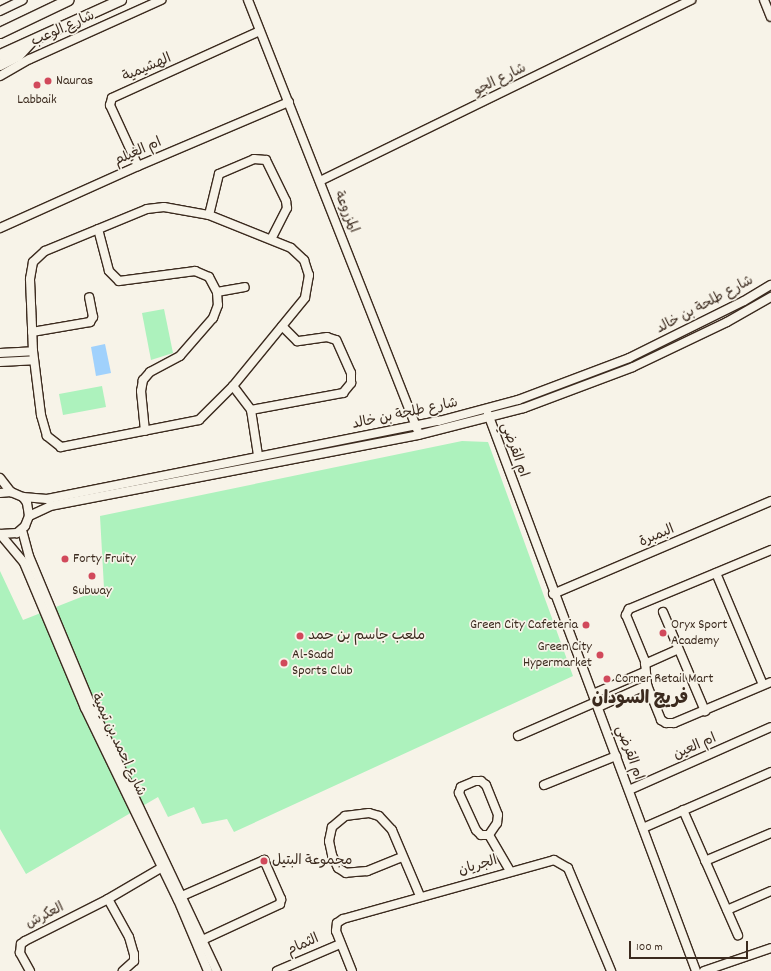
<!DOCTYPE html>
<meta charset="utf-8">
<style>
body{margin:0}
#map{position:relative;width:771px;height:971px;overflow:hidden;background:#f7f3e8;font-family:Dekko,"Playpen Sans Arabic",sans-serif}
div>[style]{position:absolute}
.green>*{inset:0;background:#adf2bd}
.water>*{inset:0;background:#a0d1fc}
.roads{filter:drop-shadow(1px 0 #3b2a1e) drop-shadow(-1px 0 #3b2a1e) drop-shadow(0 1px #3b2a1e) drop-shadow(0 -1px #3b2a1e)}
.minor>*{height:8px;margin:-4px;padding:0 4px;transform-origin:4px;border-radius:4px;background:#f7f3e8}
.major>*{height:10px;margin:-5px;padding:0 5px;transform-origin:5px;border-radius:5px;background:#f7f3e8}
.dots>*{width:11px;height:11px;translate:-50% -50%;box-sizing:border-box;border:2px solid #f7f3e8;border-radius:50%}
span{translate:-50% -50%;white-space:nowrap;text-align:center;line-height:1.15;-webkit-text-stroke:3.5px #f7f3e8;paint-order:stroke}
.street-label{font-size:14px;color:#3b2a1e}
.poi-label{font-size:14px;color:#3b2a1e}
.left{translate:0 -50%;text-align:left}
.right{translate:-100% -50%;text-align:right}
.district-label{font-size:18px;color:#3b2a1e;font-weight:700}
.scale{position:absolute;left:629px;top:941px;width:119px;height:18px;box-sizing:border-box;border:2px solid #3b2a1e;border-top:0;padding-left:5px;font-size:12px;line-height:14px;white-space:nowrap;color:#3b2a1e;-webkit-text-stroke:3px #f7f3e8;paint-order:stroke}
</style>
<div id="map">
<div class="green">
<div style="clip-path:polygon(164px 309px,173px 353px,151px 360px,142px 313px)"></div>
<div style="clip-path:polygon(102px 386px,106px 407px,63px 415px,59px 394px)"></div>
<div style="clip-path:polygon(462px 441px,488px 442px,573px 676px,234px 832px,227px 819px,202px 824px,194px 807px,168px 817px,158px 797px,26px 874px,0 829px,0 571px,23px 620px,104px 588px,100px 516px)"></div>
</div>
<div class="water">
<div style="clip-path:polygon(105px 344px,111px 373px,96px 376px,91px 347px)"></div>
</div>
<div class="roads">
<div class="minor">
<div style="left:248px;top:0;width:462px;rotate:68.5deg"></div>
<div style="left:764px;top:0;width:18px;rotate:68deg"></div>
<div style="left:0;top:11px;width:25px;rotate:-26deg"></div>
<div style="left:0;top:76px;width:34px;rotate:-30deg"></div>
<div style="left:30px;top:59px;width:144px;rotate:-24.2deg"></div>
<div style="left:138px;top:166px;width:67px;rotate:-114.7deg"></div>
<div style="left:110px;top:105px;width:7px;rotate:-74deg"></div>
<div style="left:112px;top:98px;width:162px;rotate:-24.4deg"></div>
<div style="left:320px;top:181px;width:413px;rotate:-26deg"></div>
<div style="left:164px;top:207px;width:46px;rotate:10.1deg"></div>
<div style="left:209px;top:215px;width:88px;rotate:21.9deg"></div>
<div style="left:291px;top:248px;width:18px;rotate:43deg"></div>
<div style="left:304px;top:260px;width:16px;rotate:72deg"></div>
<div style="left:309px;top:275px;width:23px;rotate:100deg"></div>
<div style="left:305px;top:298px;width:114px;rotate:129.3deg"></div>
<div style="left:233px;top:386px;width:48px;rotate:135deg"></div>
<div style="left:199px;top:420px;width:141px;rotate:168.9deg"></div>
<div style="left:61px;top:447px;width:18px;rotate:-142deg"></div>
<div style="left:47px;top:436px;width:22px;rotate:-106deg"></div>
<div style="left:41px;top:415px;width:64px;rotate:-97.1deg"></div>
<div style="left:33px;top:351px;width:72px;rotate:-92.4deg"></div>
<div style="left:30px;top:279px;width:17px;rotate:-80deg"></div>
<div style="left:33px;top:262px;width:16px;rotate:-43deg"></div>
<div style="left:45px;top:251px;width:110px;rotate:-22.4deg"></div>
<div style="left:147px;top:209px;width:17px;rotate:-7deg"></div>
<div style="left:209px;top:215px;width:42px;rotate:-76.3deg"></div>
<div style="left:219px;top:174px;width:38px;rotate:-23deg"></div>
<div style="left:254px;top:159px;width:12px;rotate:5deg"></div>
<div style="left:266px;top:160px;width:46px;rotate:64deg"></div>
<div style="left:286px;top:201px;width:7px;rotate:82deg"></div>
<div style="left:287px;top:208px;width:35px;rotate:117deg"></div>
<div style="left:0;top:228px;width:151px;rotate:-24.2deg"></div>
<div style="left:138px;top:166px;width:164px;rotate:-23deg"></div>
<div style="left:98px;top:229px;width:43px;rotate:75.3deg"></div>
<div style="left:109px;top:271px;width:14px;rotate:45deg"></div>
<div style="left:119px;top:281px;width:77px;rotate:-7.5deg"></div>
<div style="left:195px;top:271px;width:15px;rotate:23deg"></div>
<div style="left:209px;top:277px;width:17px;rotate:62deg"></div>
<div style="left:217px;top:292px;width:13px;rotate:86deg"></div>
<div style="left:218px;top:305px;width:14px;rotate:111deg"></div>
<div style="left:213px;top:318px;width:50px;rotate:131deg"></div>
<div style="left:180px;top:356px;width:34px;rotate:152deg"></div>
<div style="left:150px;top:372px;width:11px;rotate:131deg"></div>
<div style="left:143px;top:380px;width:11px;rotate:100deg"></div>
<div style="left:141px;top:391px;width:40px;rotate:84.3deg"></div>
<div style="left:217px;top:292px;width:28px;rotate:-10deg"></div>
<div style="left:32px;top:332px;width:59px;rotate:-9.8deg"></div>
<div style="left:90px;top:322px;width:6px;rotate:-59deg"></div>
<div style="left:93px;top:317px;width:20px;rotate:-101deg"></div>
<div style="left:0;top:353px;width:33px;rotate:-3deg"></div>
<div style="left:0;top:362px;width:34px;rotate:-3deg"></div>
<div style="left:233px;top:386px;width:30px;rotate:53deg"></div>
<div style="left:251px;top:410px;width:46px;rotate:81.2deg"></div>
<div style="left:251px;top:410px;width:94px;rotate:-10.5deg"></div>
<div style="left:343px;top:393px;width:13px;rotate:-51deg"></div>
<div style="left:351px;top:383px;width:10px;rotate:-90deg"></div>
<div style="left:351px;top:373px;width:36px;rotate:-114deg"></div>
<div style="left:336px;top:340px;width:9px;rotate:-162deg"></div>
<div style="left:327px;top:337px;width:30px;rotate:172deg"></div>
<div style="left:297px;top:341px;width:21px;rotate:-135deg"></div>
<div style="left:488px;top:414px;width:595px;rotate:69.52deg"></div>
<div style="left:0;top:478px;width:18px;rotate:52deg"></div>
<div style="left:0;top:493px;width:11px;rotate:-5deg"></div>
<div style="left:11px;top:492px;width:13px;rotate:23deg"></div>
<div style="left:23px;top:497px;width:7px;rotate:56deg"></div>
<div style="left:27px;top:503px;width:13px;rotate:81deg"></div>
<div style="left:29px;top:516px;width:11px;rotate:112deg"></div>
<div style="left:25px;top:526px;width:11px;rotate:139deg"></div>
<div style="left:17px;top:533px;width:17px;rotate:177deg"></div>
<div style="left:23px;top:497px;width:24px;rotate:5deg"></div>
<div style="left:47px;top:499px;width:400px;rotate:-11.3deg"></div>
<div style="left:439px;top:421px;width:82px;rotate:-14.9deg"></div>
<div style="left:518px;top:400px;width:119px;rotate:-20.7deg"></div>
<div style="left:629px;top:358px;width:128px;rotate:-26.4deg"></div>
<div style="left:744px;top:301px;width:31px;rotate:-31deg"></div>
<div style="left:29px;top:516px;width:23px;rotate:-25deg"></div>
<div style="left:50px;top:506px;width:375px;rotate:-10.9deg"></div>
<div style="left:418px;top:435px;width:109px;rotate:-14.3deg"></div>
<div style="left:524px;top:408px;width:116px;rotate:-20.6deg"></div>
<div style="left:633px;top:367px;width:104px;rotate:-25.6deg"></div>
<div style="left:727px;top:322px;width:51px;rotate:-29.6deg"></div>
<div style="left:22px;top:530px;width:27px;rotate:75deg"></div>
<div style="left:29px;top:556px;width:161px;rotate:67.4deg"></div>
<div style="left:91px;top:705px;width:294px;rotate:64.7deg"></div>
<div style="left:0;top:534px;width:38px;rotate:50deg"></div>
<div style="left:24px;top:563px;width:157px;rotate:67.2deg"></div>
<div style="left:85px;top:708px;width:213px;rotate:64.2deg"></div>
<div style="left:178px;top:900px;width:77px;rotate:67.1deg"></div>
<div style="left:771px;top:550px;width:154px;rotate:157.4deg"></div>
<div style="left:629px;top:609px;width:7px;rotate:117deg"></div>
<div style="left:626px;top:615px;width:50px;rotate:67.6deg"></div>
<div style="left:645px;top:661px;width:24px;rotate:85deg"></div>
<div style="left:647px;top:685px;width:38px;rotate:68deg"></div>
<div style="left:661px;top:720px;width:6px;rotate:31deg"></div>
<div style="left:666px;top:723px;width:8px"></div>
<div style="left:674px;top:723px;width:105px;rotate:-22.9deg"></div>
<div style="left:716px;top:573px;width:121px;rotate:67.2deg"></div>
<div style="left:553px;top:594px;width:237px;rotate:-23.1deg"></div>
<div style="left:663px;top:612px;width:108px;rotate:67deg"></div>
<div style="left:645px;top:664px;width:36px;rotate:-24deg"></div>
<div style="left:593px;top:694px;width:56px;rotate:-23.3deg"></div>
<div style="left:598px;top:707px;width:54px;rotate:-24.2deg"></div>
<div style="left:518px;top:736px;width:85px;rotate:-23.6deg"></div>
<div style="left:475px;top:781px;width:6px"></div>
<div style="left:481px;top:781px;width:6px;rotate:39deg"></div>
<div style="left:486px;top:785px;width:32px;rotate:68deg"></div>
<div style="left:498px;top:815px;width:8px;rotate:97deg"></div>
<div style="left:497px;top:823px;width:14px;rotate:124deg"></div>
<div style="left:489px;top:835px;width:8px;rotate:180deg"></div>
<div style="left:481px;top:835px;width:7px;rotate:-135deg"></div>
<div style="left:476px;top:830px;width:41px;rotate:-114.7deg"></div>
<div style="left:459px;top:793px;width:6px;rotate:-72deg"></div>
<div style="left:461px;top:787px;width:15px;rotate:-23deg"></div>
<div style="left:544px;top:785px;width:78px;rotate:-21.9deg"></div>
<div style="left:629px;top:790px;width:155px;rotate:-23.9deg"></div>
<div style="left:683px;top:810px;width:137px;rotate:66.3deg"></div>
<div style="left:643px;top:828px;width:140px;rotate:-23.6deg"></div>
<div style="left:489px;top:835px;width:42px;rotate:59.7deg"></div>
<div style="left:402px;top:857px;width:38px;rotate:158deg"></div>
<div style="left:367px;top:871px;width:21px;rotate:175deg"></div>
<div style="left:346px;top:873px;width:9px;rotate:-148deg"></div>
<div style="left:338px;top:868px;width:14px;rotate:-115deg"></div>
<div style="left:332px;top:855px;width:14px;rotate:-102deg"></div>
<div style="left:329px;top:841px;width:14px;rotate:-78deg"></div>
<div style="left:332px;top:827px;width:17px;rotate:-40deg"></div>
<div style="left:345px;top:816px;width:24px;rotate:-7deg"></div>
<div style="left:369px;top:813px;width:10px;rotate:17deg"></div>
<div style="left:379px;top:816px;width:19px;rotate:47deg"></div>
<div style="left:392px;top:830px;width:72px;rotate:67deg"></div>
<div style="left:705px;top:861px;width:72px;rotate:-23deg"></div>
<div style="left:182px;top:896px;width:90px;rotate:-23.7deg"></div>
<div style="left:264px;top:860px;width:43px;rotate:66.4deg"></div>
<div style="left:281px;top:899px;width:5px;rotate:101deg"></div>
<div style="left:280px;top:904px;width:90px;rotate:155.1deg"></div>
<div style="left:108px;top:899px;width:43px;rotate:61.1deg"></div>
<div style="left:129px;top:937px;width:18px;rotate:74deg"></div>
<div style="left:134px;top:954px;width:7px;rotate:90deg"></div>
<div style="left:134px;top:961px;width:15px;rotate:138deg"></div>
<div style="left:727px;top:910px;width:48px;rotate:-23.4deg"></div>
<div style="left:30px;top:971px;width:21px;rotate:-119deg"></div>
<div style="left:20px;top:953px;width:9px;rotate:-84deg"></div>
<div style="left:21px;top:944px;width:5px;rotate:-37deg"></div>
<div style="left:25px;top:941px;width:93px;rotate:-26.8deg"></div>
<div style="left:108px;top:899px;width:67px;rotate:-30.4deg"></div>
<div style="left:277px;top:971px;width:69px;rotate:-23.2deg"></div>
<div style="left:352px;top:971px;width:43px;rotate:-111.8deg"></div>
<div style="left:336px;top:931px;width:8px;rotate:-83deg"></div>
<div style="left:337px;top:923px;width:7px;rotate:-34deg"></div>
<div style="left:343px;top:919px;width:219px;rotate:-15.6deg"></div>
<div style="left:554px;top:860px;width:16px;rotate:30deg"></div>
<div style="left:568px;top:868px;width:112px;rotate:67.3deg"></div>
<div style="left:704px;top:971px;width:71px;rotate:-18.9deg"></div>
</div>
<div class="major">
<div style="left:0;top:33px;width:76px;rotate:-25.6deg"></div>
<div style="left:0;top:55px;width:133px;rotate:-24.4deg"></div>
<div style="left:0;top:65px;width:20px;rotate:-27deg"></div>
<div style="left:18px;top:56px;width:18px;rotate:-47deg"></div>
</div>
</div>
<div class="dots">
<div style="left:48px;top:81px;background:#d1495b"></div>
<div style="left:37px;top:85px;background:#d1495b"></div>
<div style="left:65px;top:559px;background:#d1495b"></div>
<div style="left:92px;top:576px;background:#d1495b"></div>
<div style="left:586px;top:625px;background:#d1495b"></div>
<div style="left:663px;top:633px;background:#d1495b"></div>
<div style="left:300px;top:636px;background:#d1495b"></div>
<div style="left:600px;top:655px;background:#d1495b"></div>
<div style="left:284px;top:663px;background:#d1495b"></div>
<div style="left:607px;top:679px;background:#d1495b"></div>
<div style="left:264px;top:861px;background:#d1495b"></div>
</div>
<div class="street-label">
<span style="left:63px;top:29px;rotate:-24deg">شارع الوعب</span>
<span style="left:147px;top:68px;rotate:-23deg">الهشيمية</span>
<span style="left:500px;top:80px;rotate:-26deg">شارع الجو</span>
<span style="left:138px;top:152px;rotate:-24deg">ام الغيلم</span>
<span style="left:346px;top:212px;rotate:68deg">المزروعة</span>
<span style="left:705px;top:305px;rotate:-28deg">شارع طلحة بن خالد</span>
<span style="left:405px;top:414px;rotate:-12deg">شارع طلحة بن خالد</span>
<span style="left:514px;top:450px;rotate:70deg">ام القرضي</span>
<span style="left:657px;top:536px;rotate:-23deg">البمبرة</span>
<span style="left:118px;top:745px;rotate:65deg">شارع احمد بن تيمية</span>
<span style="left:695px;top:747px;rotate:-24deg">ام العين</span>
<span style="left:629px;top:753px;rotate:70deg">ام القرضي</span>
<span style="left:478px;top:866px;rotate:-16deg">الجريان</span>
<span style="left:45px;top:916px;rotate:-27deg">العكرش</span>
<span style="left:303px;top:945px;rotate:-24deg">الثمام</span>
</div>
<div class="poi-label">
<span class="left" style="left:56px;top:81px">Nauras</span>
<span style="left:37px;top:100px">Labbaik</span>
<span class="left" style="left:73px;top:559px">Forty Fruity</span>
<span style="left:92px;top:591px">Subway</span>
<span class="right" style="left:578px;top:625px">Green City Cafeteria</span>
<span class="left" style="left:671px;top:633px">Oryx Sport<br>Academy</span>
<span class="left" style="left:308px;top:636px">ملعب جاسم بن حمد</span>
<span class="right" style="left:592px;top:655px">Green City<br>Hypermarket</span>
<span class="left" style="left:292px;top:663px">Al-Sadd<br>Sports Club</span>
<span class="left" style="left:615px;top:679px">Corner Retail Mart</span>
<span class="left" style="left:272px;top:861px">مجموعة البتيل</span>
</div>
<div class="district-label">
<span style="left:640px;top:700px">فريج السودان</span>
</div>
<div class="scale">100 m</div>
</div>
